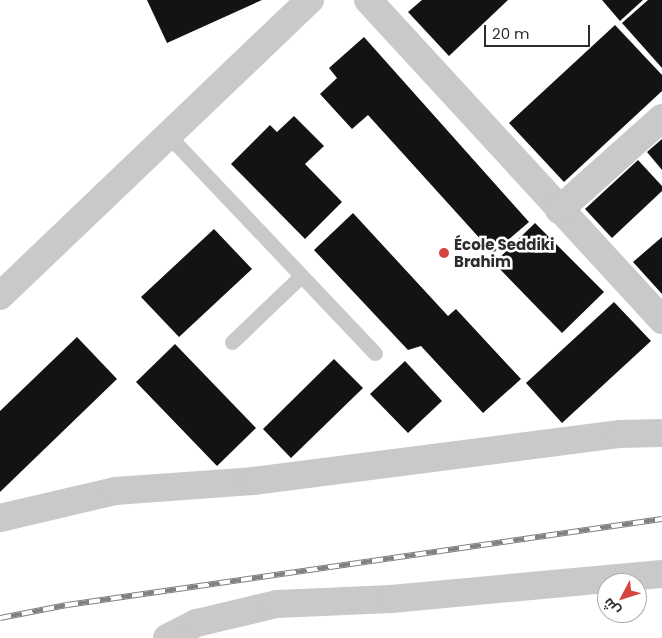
<!DOCTYPE html>
<meta charset="utf-8">
<style>
body{margin:0}
#map{position:relative;width:662px;height:638px;overflow:hidden;background:#fff;font-family:Poppins,Cairo,sans-serif}
div>[style]{position:absolute}
.building>*{inset:0;background:#131313}
.service>*{height:15px;margin:-7.5px;padding:0 7.5px;transform-origin:7.5px;border-radius:7.5px;background:#c9c9c9}
.minor>*{height:28px;margin:-14px;padding:0 14px;transform-origin:14px;border-radius:14px;background:#c9c9c9}
.rail>*{height:5.5px;margin-top:-2.75px;transform-origin:0;background:repeating-linear-gradient(90deg,#fff 0 11px,#818181 0 22px);box-sizing:border-box;border-block:1px solid #818181}
.dots>*{width:14px;height:14px;translate:-50% -50%;box-sizing:border-box;border:2px solid #fff;border-radius:50%}
span{translate:-50% -50%;white-space:nowrap;text-align:center;line-height:1.15;-webkit-text-stroke:5px #fff;paint-order:stroke}
.poi-label{font-size:15px;color:#2c2c2c;font-weight:700}
.left{translate:0 -50%;text-align:left}
.north{position:absolute;left:597px;top:573px;width:50px;height:50px;box-sizing:border-box;background:#fff;border:1px solid #ababab;border-radius:50%;rotate:230deg;font-size:14px;font-weight:700;line-height:20px;text-align:center;color:#2c2c2c}
.north::after{content:'';display:block;margin:auto;width:18px;height:22px;background:#d5443d;clip-path:polygon(50% 0,100% 100%,50% 72%,0 100%)}
.scale{position:absolute;left:484px;top:25px;width:106px;height:22px;box-sizing:border-box;border:2px solid #2c2c2c;border-top:0;padding-left:6px;font-size:15px;line-height:18px;white-space:nowrap;color:#2c2c2c;-webkit-text-stroke:4px #fff;paint-order:stroke}
</style>
<div id="map">
<div class="building">
<div style="clip-path:polygon(147px 0,262px 0,167px 43px)"></div>
<div style="clip-path:polygon(422px 0,508px 0,449px 56px,408px 12px)"></div>
<div style="clip-path:polygon(602px 0,643px 0,620px 21px)"></div>
<div style="clip-path:polygon(648px 0,662px 0,662px 68px,622px 23px)"></div>
<div style="clip-path:polygon(615px 25px,662px 75px,662px 91px,564px 182px,509px 123px)"></div>
<div style="clip-path:polygon(364px 37px,529px 222px,493px 253px,368px 115px,352px 129px,320px 94px,337px 78px,329px 68px)"></div>
<div style="clip-path:polygon(294px 116px,324px 146px,305px 164px,342px 202px,305px 239px,231px 164px,270px 125px,277px 132px)"></div>
<div style="clip-path:polygon(662px 139px,662px 170px,647px 152px)"></div>
<div style="clip-path:polygon(638px 160px,662px 186px,662px 191px,612px 238px,585px 209px)"></div>
<div style="clip-path:polygon(353px 213px,448px 316px,456px 309px,521px 379px,483px 413px,421px 346px,408px 350px,314px 250px)"></div>
<div style="clip-path:polygon(535px 223px,604px 292px,562px 333px,494px 263px)"></div>
<div style="clip-path:polygon(214px 229px,252px 269px,179px 337px,141px 297px)"></div>
<div style="clip-path:polygon(662px 237px,662px 294px,633px 262px)"></div>
<div style="clip-path:polygon(614px 302px,651px 341px,562px 423px,526px 383px)"></div>
<div style="clip-path:polygon(77px 337px,117px 379px,0 492px,0 411px)"></div>
<div style="clip-path:polygon(175px 344px,256px 428px,217px 466px,136px 382px)"></div>
<div style="clip-path:polygon(334px 359px,363px 388px,291px 458px,263px 429px)"></div>
<div style="clip-path:polygon(405px 361px,442px 401px,408px 433px,370px 394px)"></div>
</div>
<div class="service">
<div style="left:167px;top:134px;width:302px;rotate:46.5deg"></div>
<div style="left:232px;top:342px;width:95px;rotate:-43.7deg"></div>
</div>
<div class="minor">
<div style="left:368px;top:0;width:435px;rotate:47.4deg"></div>
<div style="left:559px;top:210px;width:138px;rotate:-41.8deg"></div>
<div style="left:0;top:296px;width:429px;rotate:-43.7deg"></div>
<div style="left:0;top:518px;width:118px;rotate:-13.2deg"></div>
<div style="left:115px;top:491px;width:138px;rotate:-4.1deg"></div>
<div style="left:253px;top:481px;width:370px;rotate:-7.3deg"></div>
<div style="left:620px;top:434px;width:42px;rotate:-1.4deg"></div>
<div style="left:167px;top:638px;width:34px;rotate:-27deg"></div>
<div style="left:197px;top:623px;width:82px;rotate:-13.4deg"></div>
<div style="left:277px;top:604px;width:114px;rotate:-2.5deg"></div>
<div style="left:391px;top:599px;width:272px;rotate:-5.3deg"></div>
</div>
<div class="rail">
<div style="left:0;top:618px;width:68px;rotate:-11deg"></div>
<div style="left:67px;top:605px;width:601px;rotate:-8.22deg"></div>
</div>
<div class="dots">
<div style="left:444px;top:253px;background:#d5443d"></div>
</div>
<div class="poi-label">
<span class="left" style="left:454px;top:253px">École Seddiki<br>Brahim</span>
</div>
<div class="north">ش</div>
<div class="scale">20 m</div>
</div>
